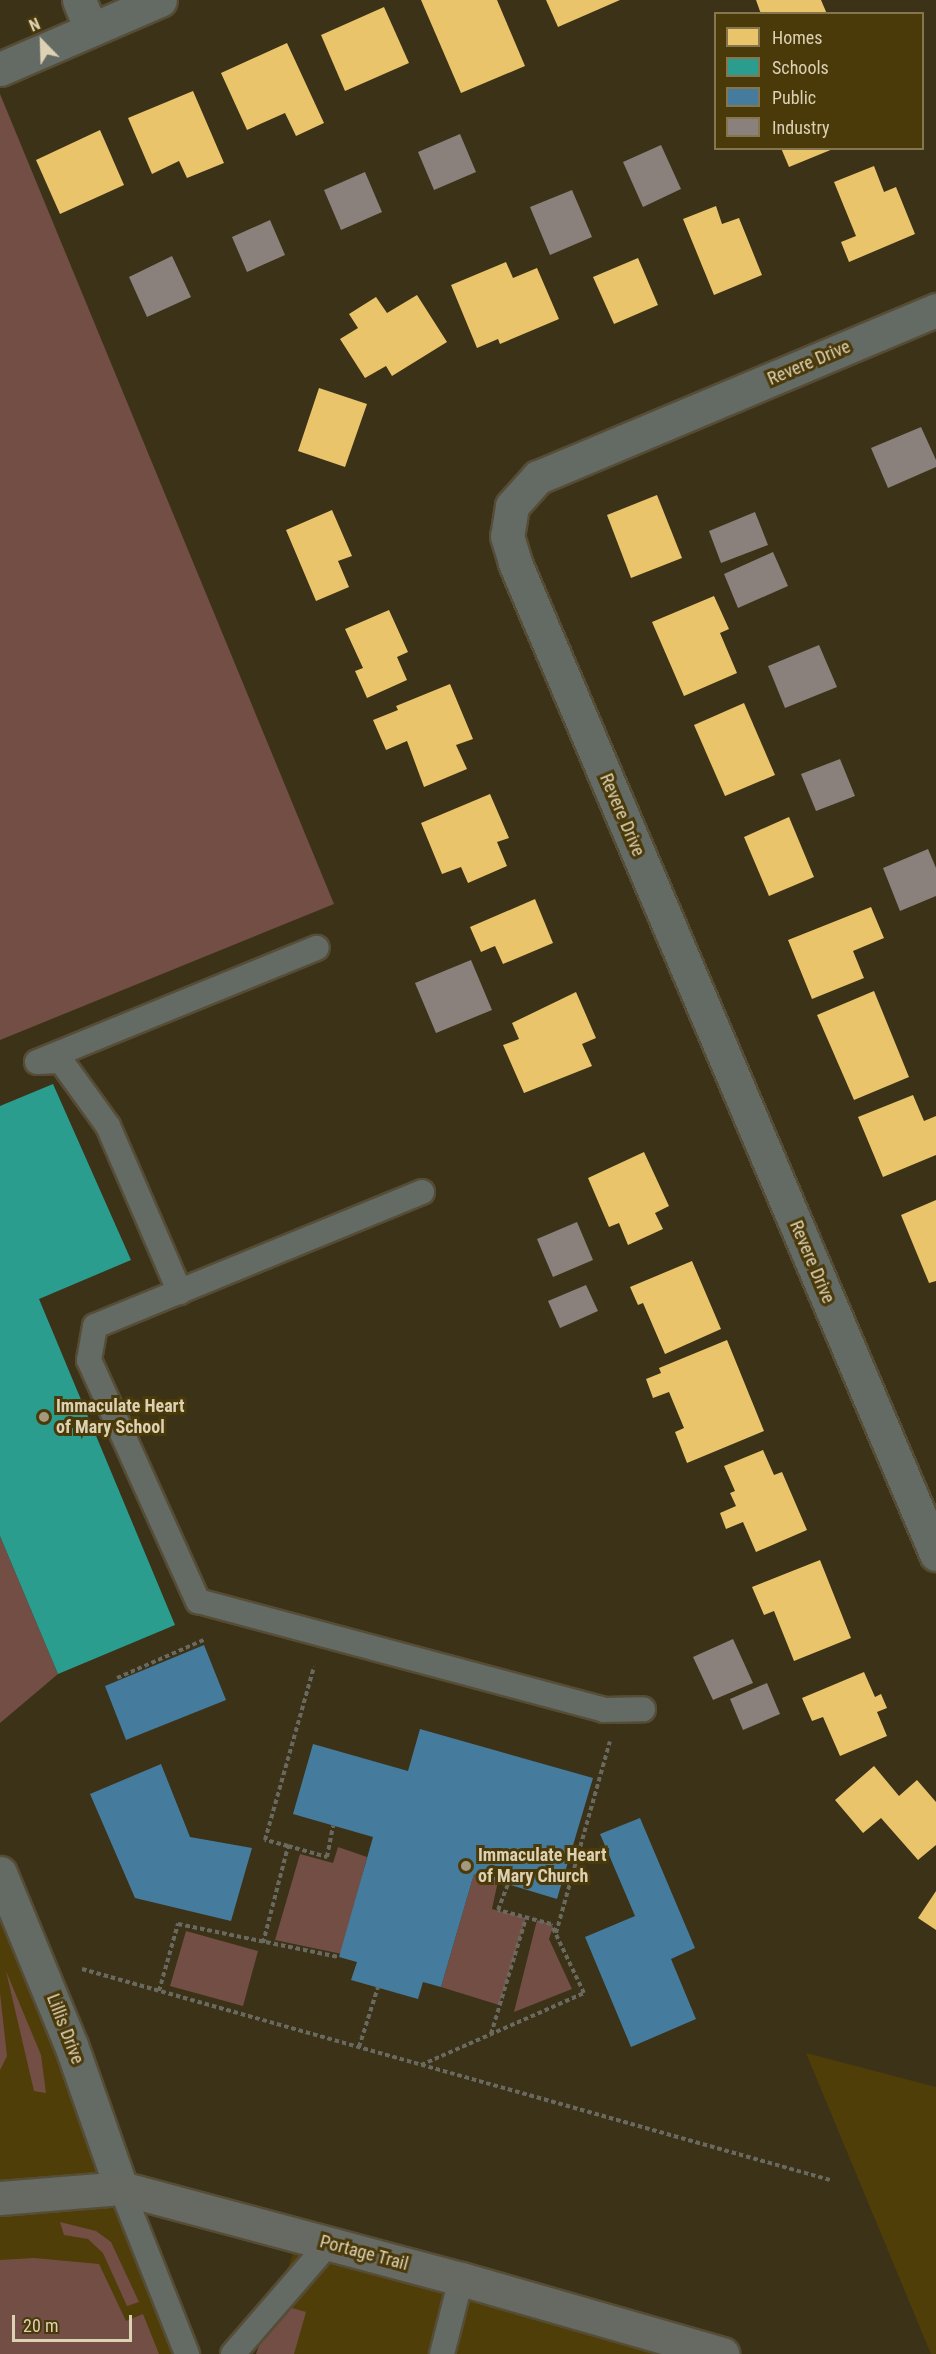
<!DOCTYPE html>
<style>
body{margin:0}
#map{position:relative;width:936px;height:2354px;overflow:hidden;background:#3b3218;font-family:"Roboto Condensed",sans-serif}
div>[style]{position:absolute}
.built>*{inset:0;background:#503e09}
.green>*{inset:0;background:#734e45}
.homes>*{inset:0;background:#e9c46a}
.schools>*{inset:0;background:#2a9d8f}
.public>*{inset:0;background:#457b9d}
.industry>*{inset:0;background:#8a817c}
.path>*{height:4px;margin-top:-2px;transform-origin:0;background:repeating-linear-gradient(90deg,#69695f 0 4.5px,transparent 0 7.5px)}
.roads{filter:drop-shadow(2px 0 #564d37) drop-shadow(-2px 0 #564d37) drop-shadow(0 2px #564d37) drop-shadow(0 -2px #564d37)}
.service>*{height:24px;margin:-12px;padding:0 12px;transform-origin:12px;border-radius:12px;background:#646a64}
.minor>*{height:33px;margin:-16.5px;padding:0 16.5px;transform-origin:16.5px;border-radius:16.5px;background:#646a64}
.tertiary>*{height:33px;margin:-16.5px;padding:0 16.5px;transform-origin:16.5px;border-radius:16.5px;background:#646a64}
.secondary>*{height:33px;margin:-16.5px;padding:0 16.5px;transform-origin:16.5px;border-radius:16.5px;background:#666a63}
.dots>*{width:16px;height:16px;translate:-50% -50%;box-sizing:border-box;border:3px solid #4a3909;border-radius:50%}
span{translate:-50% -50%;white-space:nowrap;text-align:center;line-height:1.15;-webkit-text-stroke:6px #4a3909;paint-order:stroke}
.street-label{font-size:18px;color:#ddd1b4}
.poi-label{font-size:18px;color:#ddd1b4;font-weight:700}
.left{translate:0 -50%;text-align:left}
.legend{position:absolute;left:714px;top:12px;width:210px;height:138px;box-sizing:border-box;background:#4a3909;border:2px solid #85764d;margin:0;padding:8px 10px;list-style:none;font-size:18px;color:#ddd1b4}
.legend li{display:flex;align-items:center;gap:12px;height:30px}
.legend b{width:30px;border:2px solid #85764d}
.north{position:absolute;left:12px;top:12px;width:60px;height:60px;-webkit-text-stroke:4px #4a3909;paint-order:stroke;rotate:337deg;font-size:16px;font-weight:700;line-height:24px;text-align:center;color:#ddd1b4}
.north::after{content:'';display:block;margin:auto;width:21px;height:27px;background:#ddd1b4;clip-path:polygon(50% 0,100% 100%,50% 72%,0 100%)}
.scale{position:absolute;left:12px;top:2315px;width:120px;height:27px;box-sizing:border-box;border:3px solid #ddd1b4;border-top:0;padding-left:8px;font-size:18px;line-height:21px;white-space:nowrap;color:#ddd1b4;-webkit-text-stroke:4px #4a3909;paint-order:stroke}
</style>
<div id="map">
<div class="built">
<div style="clip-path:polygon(0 1872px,187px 2354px,0 2354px)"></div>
<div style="clip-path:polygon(806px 2053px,936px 2087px,936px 2354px,931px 2354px)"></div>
<div style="clip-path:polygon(300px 2235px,722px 2354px,256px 2354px)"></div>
</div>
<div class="green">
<div style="clip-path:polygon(0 94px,334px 904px,0 1040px)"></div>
<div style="clip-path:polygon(0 1536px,58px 1674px,0 1723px)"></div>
<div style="clip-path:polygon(338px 1847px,367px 1857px,342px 1954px,275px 1940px,300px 1854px,333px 1863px)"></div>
<div style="clip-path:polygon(474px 1874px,498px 1881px,492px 1909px,526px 1918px,499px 2005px,441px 1987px)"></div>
<div style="clip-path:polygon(537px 1920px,551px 1924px,553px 1927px,549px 1939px,572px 1989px,514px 2012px)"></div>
<div style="clip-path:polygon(186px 1931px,258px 1951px,243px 2006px,170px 1986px)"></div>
<div style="clip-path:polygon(6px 1971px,41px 2055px,46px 2093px,34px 2091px)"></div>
<div style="clip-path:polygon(0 1993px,7px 2056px,0 2070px)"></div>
<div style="clip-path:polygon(60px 2222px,96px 2231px,111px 2242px,139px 2302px,127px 2306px,103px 2253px,88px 2239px,64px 2235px)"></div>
<div style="clip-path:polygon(34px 2258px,99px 2264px,126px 2321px,143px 2314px,159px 2354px,0 2354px,0 2260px)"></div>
<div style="clip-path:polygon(292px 2308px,306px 2312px,294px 2354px,256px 2354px,263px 2335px,274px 2320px)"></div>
</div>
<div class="homes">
<div style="clip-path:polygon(421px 0,497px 0,525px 66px,461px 93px)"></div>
<div style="clip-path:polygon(546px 0,620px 0,558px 27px)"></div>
<div style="clip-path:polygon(756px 0,821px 0,827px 14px,761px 14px)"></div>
<div style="clip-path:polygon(384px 7px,409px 63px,345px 91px,321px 35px)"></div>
<div style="clip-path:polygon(287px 43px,324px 123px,296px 136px,285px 113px,247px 130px,221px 73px)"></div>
<div style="clip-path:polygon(193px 91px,224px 163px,187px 178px,179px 161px,152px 174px,128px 118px)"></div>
<div style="clip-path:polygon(100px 130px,124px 185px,60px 214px,36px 160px)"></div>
<div style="clip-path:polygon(781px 148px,833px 148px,833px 149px,789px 167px)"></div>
<div style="clip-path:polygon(874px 166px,884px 192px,896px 187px,915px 234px,849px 262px,841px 242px,856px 236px,834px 182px)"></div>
<div style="clip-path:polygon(716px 206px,722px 224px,739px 218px,762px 275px,714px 295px,683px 219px)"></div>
<div style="clip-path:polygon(638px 258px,658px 305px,614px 324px,593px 277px)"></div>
<div style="clip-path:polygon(506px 262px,513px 278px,537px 268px,559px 319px,500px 344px,498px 339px,477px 348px,451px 285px)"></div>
<div style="clip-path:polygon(417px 295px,447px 342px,392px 376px,386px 366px,365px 378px,340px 339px,358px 328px,349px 314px,376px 297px,387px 313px)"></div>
<div style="clip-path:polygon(319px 388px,367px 404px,345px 467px,298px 451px)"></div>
<div style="clip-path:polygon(657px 495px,682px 558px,631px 578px,607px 515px)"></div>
<div style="clip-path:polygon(332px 510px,352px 556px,338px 561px,349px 587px,316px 601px,286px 530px)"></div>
<div style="clip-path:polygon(714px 596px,729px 629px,720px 633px,737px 673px,684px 696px,652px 622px)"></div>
<div style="clip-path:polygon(389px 610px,408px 652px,397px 657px,407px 680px,367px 698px,355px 671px,363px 668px,345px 629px)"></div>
<div style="clip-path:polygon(450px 684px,473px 739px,456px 745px,467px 769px,424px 787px,407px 741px,386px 750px,373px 720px,398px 710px,396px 706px)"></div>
<div style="clip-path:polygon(744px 703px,775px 775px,725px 796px,694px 725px)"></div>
<div style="clip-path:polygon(490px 794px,509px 838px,497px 842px,507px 866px,468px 883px,461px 867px,442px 874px,421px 823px)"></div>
<div style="clip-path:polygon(789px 817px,814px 877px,769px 896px,744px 837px)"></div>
<div style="clip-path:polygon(535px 899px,553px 943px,503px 964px,495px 946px,481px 952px,470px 927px)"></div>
<div style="clip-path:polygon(871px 907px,884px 938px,853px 951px,864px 978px,812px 999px,788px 940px)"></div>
<div style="clip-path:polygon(874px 991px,909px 1077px,854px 1100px,817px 1015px)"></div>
<div style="clip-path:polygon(576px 992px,596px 1038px,582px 1044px,592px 1066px,524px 1093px,503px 1045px,519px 1039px,512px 1023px)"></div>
<div style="clip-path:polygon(913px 1095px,924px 1121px,936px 1116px,936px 1155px,883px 1177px,858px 1117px)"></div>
<div style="clip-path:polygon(644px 1152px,669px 1206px,655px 1213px,663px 1229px,628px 1245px,619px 1223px,609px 1227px,588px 1178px)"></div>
<div style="clip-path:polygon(936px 1200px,936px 1281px,929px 1283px,901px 1215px)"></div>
<div style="clip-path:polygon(692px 1261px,721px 1329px,665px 1354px,643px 1303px,638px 1305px,630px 1287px)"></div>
<div style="clip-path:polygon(727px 1340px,764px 1431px,687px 1463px,675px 1432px,684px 1428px,669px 1392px,653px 1398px,646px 1379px,661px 1373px,659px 1368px)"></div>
<div style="clip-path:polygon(763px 1450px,774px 1475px,782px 1472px,807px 1530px,756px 1552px,743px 1522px,726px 1529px,720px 1513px,736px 1506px,730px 1493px,735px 1491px,724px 1466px)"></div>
<div style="clip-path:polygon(820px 1560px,851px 1638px,794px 1661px,774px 1611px,764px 1615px,752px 1587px)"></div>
<div style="clip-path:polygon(864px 1672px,875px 1697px,881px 1694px,887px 1708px,877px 1712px,887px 1736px,840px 1756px,823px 1717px,812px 1721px,802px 1698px)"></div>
<div style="clip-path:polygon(874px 1766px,899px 1796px,917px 1780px,936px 1802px,936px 1845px,918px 1860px,881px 1818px,863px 1833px,835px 1800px)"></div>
<div style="clip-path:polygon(936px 1891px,936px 1930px,918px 1918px)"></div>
</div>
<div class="schools">
<div style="clip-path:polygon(53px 1084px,131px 1260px,39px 1299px,175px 1625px,58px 1674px,0 1536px,0 1106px)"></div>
</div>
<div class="public">
<div style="clip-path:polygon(204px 1645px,226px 1700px,126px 1740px,105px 1686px)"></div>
<div style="clip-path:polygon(420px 1729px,593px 1778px,557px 1899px,474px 1874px,441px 1987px,423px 1982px,418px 1999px,351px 1980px,357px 1962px,339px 1957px,373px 1837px,293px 1814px,313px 1744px,408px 1771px)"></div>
<div style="clip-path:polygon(161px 1764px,190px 1837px,252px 1848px,231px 1921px,135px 1898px,90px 1794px)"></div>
<div style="clip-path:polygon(640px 1818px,695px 1948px,671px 1959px,696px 2019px,631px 2047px,585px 1937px,635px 1916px,600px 1834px)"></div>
</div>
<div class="industry">
<div style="clip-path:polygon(460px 134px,476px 172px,434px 190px,418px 152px)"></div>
<div style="clip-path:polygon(661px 145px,681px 189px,643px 207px,623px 162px)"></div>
<div style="clip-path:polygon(365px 172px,382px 212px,341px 230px,324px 190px)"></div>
<div style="clip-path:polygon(572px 190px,592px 237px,550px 255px,530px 207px)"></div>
<div style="clip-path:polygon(270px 220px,285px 255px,247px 272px,232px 237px)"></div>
<div style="clip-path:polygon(172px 256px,191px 297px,147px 317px,129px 277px)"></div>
<div style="clip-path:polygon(921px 427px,936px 460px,936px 467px,888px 488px,871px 448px)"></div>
<div style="clip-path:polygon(755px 512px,768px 545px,721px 563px,709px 531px)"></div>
<div style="clip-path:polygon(773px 552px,788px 586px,738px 608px,724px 574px)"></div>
<div style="clip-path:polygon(819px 645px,837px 687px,785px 708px,768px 666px)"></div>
<div style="clip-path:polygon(840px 759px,855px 796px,816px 811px,801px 774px)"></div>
<div style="clip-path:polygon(928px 849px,936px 868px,936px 896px,900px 911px,883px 868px)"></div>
<div style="clip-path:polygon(471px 960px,492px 1010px,436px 1033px,415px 983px)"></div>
<div style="clip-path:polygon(577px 1222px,593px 1260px,553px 1277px,537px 1239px)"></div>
<div style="clip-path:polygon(586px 1285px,598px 1311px,560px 1328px,548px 1301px)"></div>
<div style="clip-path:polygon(733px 1639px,753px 1683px,713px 1700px,693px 1657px)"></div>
<div style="clip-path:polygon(767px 1683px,780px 1714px,743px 1730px,730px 1699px)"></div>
</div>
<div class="path">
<div style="left:117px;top:1678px;width:97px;rotate:-23.7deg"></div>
<div style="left:288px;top:1846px;width:24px;rotate:-165deg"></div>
<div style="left:265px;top:1840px;width:180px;rotate:-74.2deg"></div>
<div style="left:556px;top:1933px;width:199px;rotate:-74.3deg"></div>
<div style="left:263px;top:1943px;width:100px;rotate:-75.5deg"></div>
<div style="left:288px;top:1846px;width:41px;rotate:15.8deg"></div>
<div style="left:327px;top:1857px;width:32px;rotate:-79deg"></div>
<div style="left:82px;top:1969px;width:777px;rotate:15.75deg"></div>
<div style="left:159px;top:1991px;width:70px;rotate:-74.2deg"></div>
<div style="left:178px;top:1924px;width:164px;rotate:11.6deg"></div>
<div style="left:491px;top:2034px;width:121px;rotate:-73.2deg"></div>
<div style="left:359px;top:2047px;width:63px;rotate:-72.4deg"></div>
<div style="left:421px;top:2065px;width:178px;rotate:-23.8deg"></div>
<div style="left:584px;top:1993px;width:76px;rotate:-115.6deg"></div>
<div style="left:551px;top:1924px;width:55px;rotate:-165.2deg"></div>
<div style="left:498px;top:1910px;width:28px;rotate:-69deg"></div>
</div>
<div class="roads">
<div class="service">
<div style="left:37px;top:1062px;width:302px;rotate:-22.2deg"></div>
<div style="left:39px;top:1062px;width:22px;rotate:-3deg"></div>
<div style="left:61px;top:1061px;width:80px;rotate:54.1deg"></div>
<div style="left:108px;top:1126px;width:181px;rotate:66.6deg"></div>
<div style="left:422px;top:1192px;width:353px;rotate:157.7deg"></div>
<div style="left:95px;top:1326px;width:35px;rotate:100deg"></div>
<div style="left:89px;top:1360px;width:265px;rotate:65.7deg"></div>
<div style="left:198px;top:1601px;width:420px;rotate:15deg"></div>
<div style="left:604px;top:1710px;width:39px;rotate:-1deg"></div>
<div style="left:121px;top:2188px;width:179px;rotate:68.3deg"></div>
<div style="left:233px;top:2354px;width:147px;rotate:-49.1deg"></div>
<div style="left:442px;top:2354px;width:77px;rotate:-75.8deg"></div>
</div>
<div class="minor">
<div style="left:79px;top:0;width:31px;rotate:68deg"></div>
<div style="left:936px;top:310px;width:432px;rotate:157.2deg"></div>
<div style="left:538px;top:477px;width:39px;rotate:132deg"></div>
<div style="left:512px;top:506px;width:30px;rotate:99deg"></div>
<div style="left:507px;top:536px;width:28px;rotate:73deg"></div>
<div style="left:515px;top:563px;width:1077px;rotate:66.98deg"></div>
</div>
<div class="tertiary">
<div style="left:0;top:69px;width:174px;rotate:-23.3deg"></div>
<div style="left:0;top:1873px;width:186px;rotate:67.6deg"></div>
<div style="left:71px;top:2045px;width:151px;rotate:70.7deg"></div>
</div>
<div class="secondary">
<div style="left:0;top:2198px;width:121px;rotate:-4.7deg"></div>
<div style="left:121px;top:2188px;width:352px;rotate:15deg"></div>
<div style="left:461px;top:2279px;width:272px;rotate:16deg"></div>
</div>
</div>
<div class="dots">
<div style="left:44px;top:1417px;background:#a4997d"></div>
<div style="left:466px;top:1866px;background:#a4997d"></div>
</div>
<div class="street-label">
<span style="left:809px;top:363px;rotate:-23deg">Revere Drive</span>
<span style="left:622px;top:815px;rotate:67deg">Revere Drive</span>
<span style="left:812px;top:1262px;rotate:67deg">Revere Drive</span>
<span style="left:65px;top:2029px;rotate:69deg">Lillis Drive</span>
<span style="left:364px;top:2253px;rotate:15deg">Portage Trail</span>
</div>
<div class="poi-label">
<span class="left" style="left:56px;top:1417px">Immaculate Heart<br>of Mary School</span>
<span class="left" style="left:478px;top:1866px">Immaculate Heart<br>of Mary Church</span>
</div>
<ul class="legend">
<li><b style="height:16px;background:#e9c46a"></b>Homes</li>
<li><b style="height:16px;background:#2a9d8f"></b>Schools</li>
<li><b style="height:16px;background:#457b9d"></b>Public</li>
<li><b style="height:16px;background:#8a817c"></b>Industry</li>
</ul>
<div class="north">N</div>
<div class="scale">20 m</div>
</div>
